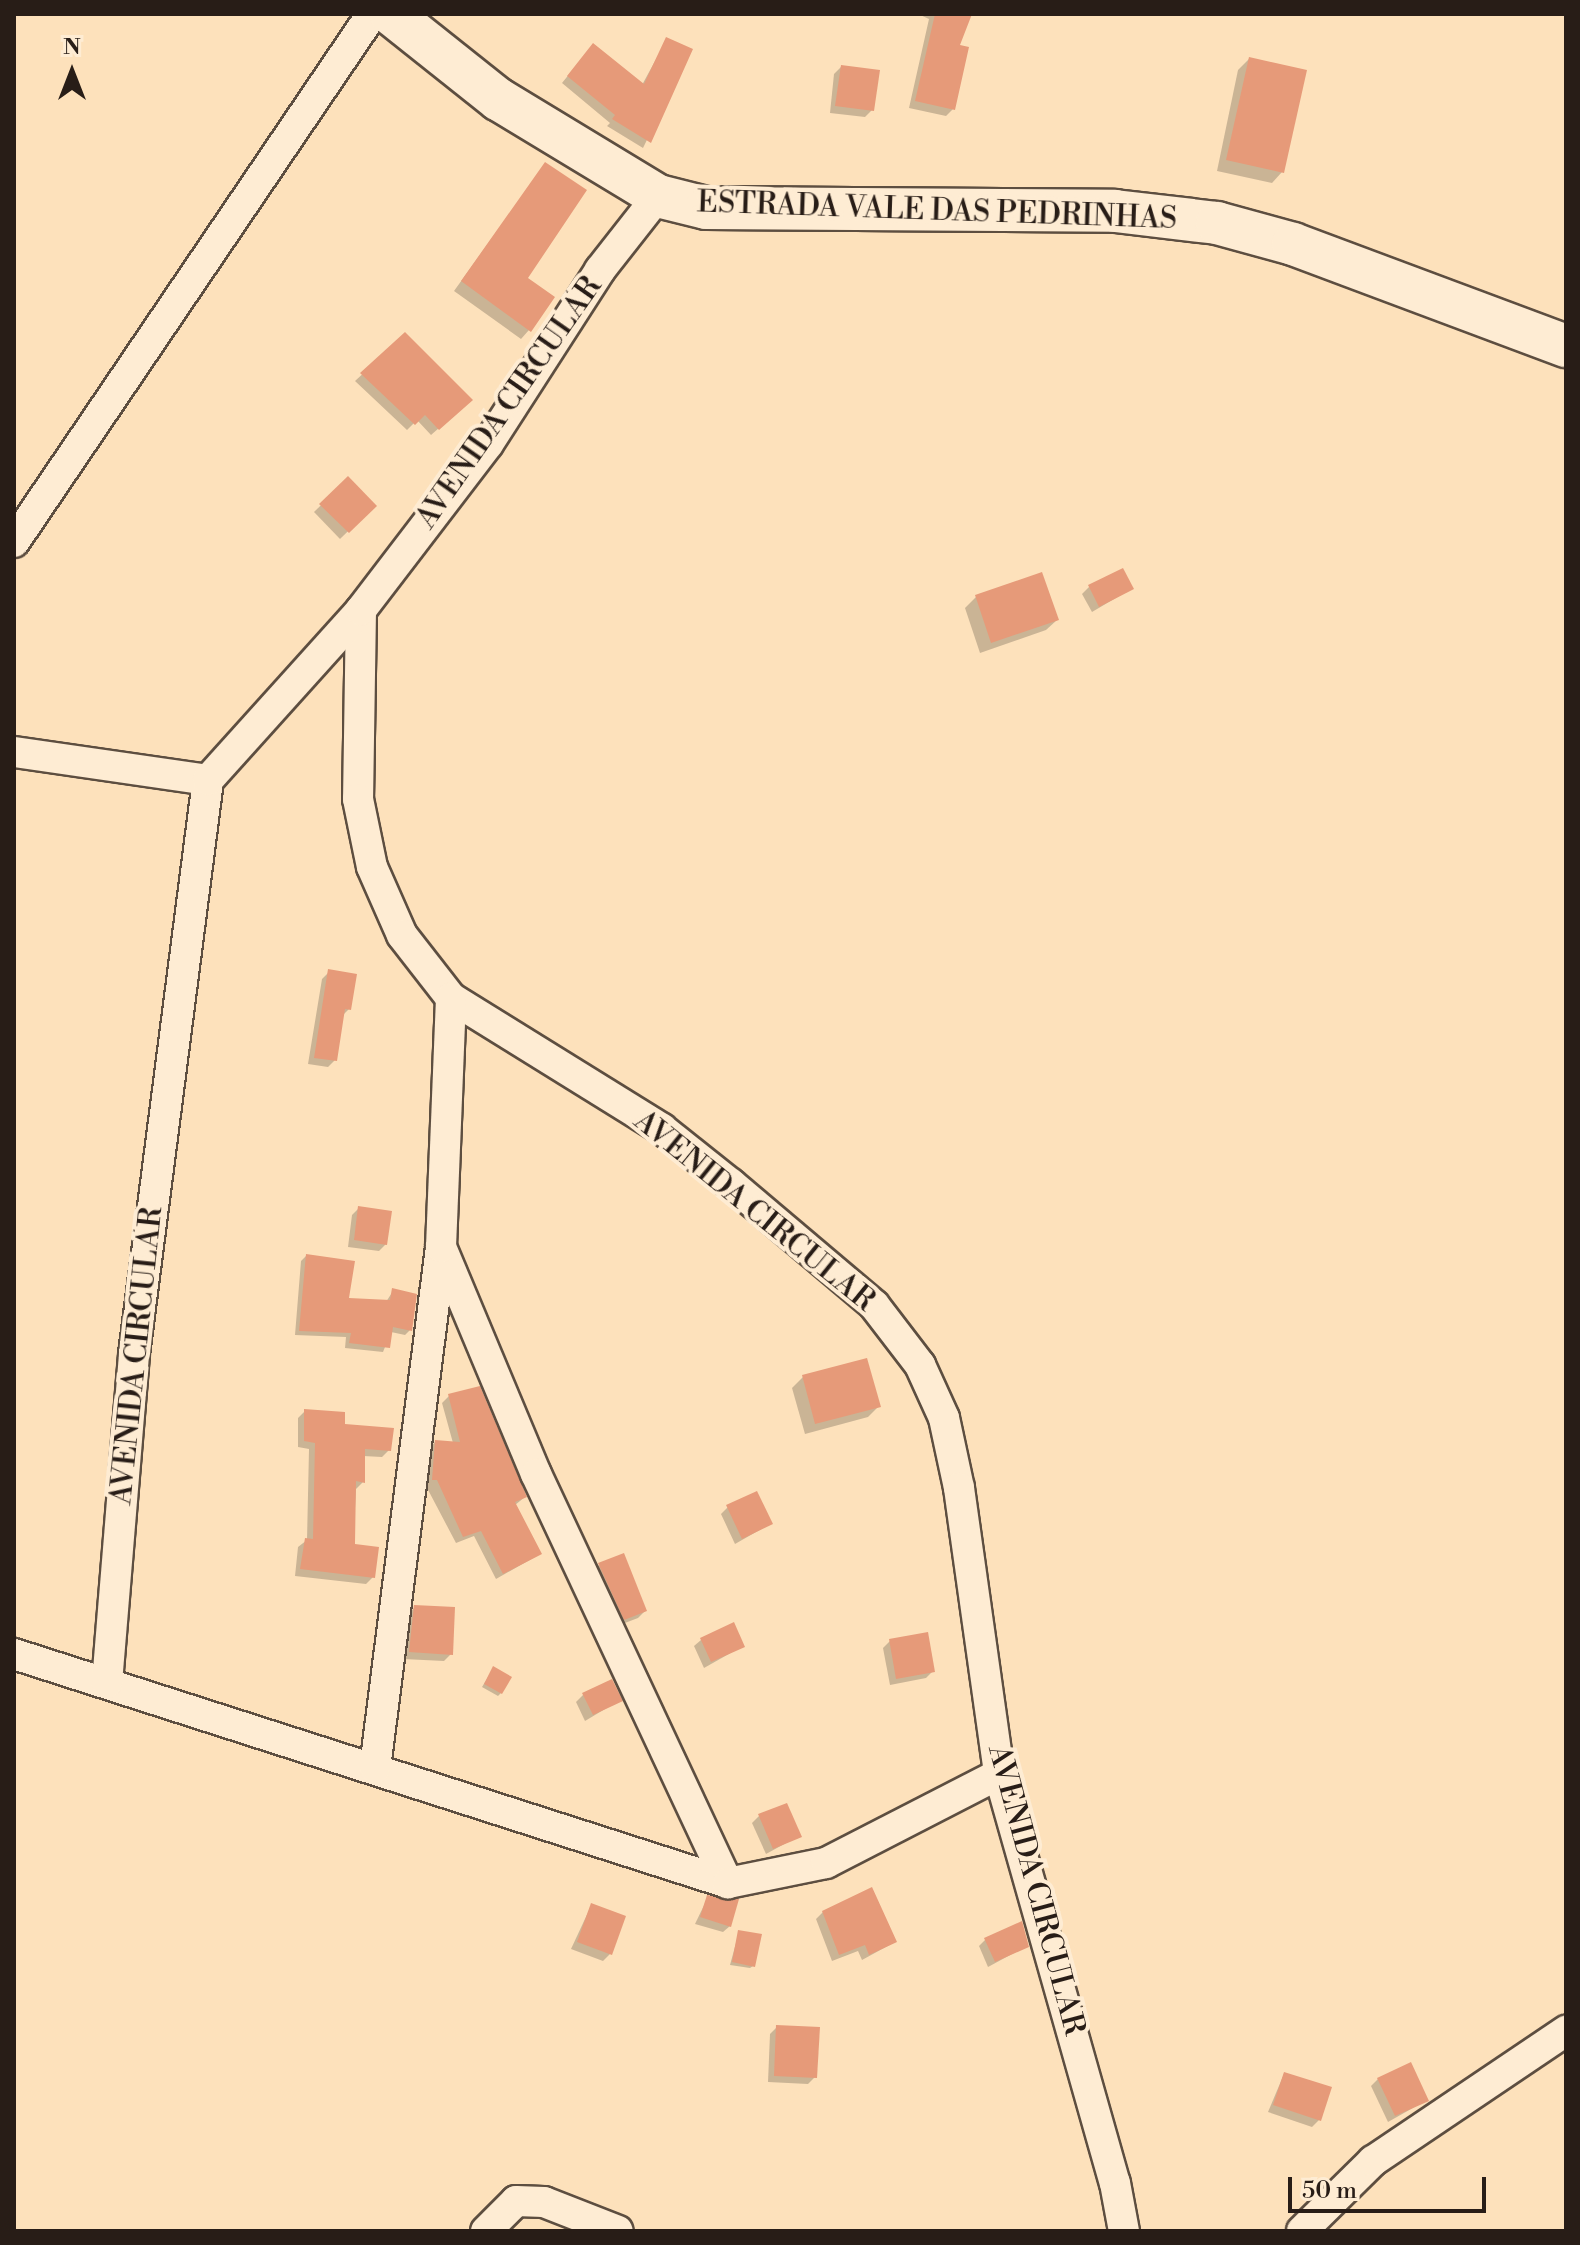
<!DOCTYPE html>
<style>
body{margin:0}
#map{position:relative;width:1580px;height:2245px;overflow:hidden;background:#fde1bb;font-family:"Libre Bodoni",serif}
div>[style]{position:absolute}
.shadow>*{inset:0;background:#0003}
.building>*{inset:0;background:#e69a79}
.roads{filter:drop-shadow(2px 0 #5d4e40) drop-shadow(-2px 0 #5d4e40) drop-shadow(0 2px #5d4e40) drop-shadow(0 -2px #5d4e40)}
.street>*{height:30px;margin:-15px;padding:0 15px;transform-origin:15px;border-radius:15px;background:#feecd3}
.secondary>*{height:42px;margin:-21px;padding:0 21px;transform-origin:21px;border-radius:21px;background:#feecd3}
span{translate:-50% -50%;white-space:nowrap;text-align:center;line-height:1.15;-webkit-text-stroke:8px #feecd3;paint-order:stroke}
.street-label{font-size:30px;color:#281d17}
.frame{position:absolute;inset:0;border:16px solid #281d17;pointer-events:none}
.north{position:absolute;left:32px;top:32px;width:80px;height:80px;-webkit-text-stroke:6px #feecd3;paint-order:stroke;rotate:0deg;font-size:22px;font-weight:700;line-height:32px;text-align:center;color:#281d17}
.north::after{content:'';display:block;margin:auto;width:28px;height:36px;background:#281d17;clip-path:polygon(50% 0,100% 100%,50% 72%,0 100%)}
.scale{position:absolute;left:1288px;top:2177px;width:198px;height:36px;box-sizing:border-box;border:4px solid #281d17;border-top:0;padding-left:10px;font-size:24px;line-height:28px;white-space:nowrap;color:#281d17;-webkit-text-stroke:6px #feecd3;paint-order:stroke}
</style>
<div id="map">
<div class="shadow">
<div style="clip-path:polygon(918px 14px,970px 14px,957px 46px,953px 109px,946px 116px,909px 108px,929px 19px)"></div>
<div style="clip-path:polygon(667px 39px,691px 50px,643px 148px,607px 126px,610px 123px,562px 83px,587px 52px,642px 85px)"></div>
<div style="clip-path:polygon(1249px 59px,1282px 172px,1272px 183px,1217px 171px,1238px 70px)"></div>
<div style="clip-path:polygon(841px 67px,872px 110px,865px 117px,830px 113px,834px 74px)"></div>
<div style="clip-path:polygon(545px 164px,525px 279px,529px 330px,521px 339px,454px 291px)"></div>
<div style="clip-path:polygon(405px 335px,464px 406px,431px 435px,417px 420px,407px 430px,355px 381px)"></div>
<div style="clip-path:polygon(348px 479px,374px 506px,340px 539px,314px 512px)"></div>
<div style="clip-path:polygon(1089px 587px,1131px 589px,1092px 612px,1082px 594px)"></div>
<div style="clip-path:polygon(976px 597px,1057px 620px,1046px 630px,980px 653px,965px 608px)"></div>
<div style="clip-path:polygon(329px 972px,349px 1009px,341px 1017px,335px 1060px,328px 1067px,308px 1064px,322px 979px)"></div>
<div style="clip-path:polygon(359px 1208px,386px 1244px,379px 1251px,348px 1247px,352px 1215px)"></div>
<div style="clip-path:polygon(306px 1256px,347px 1300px,386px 1302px,393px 1291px,410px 1330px,405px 1335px,391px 1332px,383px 1352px,345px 1348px,346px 1337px,295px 1335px,301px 1261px)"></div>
<div style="clip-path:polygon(803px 1377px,878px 1407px,868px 1417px,805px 1434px,792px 1388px)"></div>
<div style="clip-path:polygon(449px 1396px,525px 1497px,515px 1505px,540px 1554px,496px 1579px,474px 1536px,456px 1543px,426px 1486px,429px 1449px,435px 1442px,453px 1443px,442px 1403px)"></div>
<div style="clip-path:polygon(305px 1411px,389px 1450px,382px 1457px,363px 1456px,363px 1482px,356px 1489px,353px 1546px,373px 1577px,366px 1584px,295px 1576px,298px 1547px,307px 1540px,309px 1449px,298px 1447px,298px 1418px)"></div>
<div style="clip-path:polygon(728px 1507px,770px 1524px,735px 1544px,721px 1514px)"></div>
<div style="clip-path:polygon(599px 1565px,645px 1611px,638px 1618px,617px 1626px,592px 1572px)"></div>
<div style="clip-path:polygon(415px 1607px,451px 1654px,444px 1661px,403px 1659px,408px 1614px)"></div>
<div style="clip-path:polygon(701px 1640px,743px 1646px,704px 1668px,694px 1646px)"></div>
<div style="clip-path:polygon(890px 1641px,933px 1671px,926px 1678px,890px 1685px,883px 1648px)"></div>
<div style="clip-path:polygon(491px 1672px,501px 1693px,498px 1696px,482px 1687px)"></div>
<div style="clip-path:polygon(583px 1695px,620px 1700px,585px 1721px,576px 1702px)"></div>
<div style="clip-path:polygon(759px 1816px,799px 1836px,766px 1854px,752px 1823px)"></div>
<div style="clip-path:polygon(708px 1897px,730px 1926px,723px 1932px,695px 1924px)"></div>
<div style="clip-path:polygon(591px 1906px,610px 1954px,603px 1961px,571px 1949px)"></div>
<div style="clip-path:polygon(823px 1912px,895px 1942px,862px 1960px,858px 1951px,832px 1961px,816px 1919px)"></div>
<div style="clip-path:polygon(739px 1932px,753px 1966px,750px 1968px,730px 1965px)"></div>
<div style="clip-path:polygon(986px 1939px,1027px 1946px,988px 1967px,979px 1946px)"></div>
<div style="clip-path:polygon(777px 2027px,815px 2077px,808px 2084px,768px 2082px,770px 2034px)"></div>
<div style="clip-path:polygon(1284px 2074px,1319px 2120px,1312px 2127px,1268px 2112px)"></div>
<div style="clip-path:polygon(1378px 2079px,1427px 2100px,1388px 2122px,1371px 2086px)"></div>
</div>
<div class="building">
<div style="clip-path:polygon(935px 14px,972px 14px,960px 45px,969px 47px,955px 110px,915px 101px)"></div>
<div style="clip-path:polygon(666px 37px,693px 49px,651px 143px,612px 119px,615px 115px,567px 76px,593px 43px,644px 84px)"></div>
<div style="clip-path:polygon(1249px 57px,1307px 70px,1284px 173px,1226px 160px)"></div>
<div style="clip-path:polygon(841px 65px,880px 70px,874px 111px,835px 106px)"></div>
<div style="clip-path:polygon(545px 162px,587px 190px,528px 278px,555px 297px,531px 332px,461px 281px)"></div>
<div style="clip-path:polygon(405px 332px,473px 400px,439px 430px,425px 415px,415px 425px,360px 373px)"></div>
<div style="clip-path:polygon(348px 476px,377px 506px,349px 533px,319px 504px)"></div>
<div style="clip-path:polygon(1123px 568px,1134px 589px,1099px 607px,1088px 585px)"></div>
<div style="clip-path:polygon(1042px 572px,1059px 620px,991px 643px,975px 595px)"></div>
<div style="clip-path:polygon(328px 969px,357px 974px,351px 1010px,345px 1009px,337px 1061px,314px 1058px)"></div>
<div style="clip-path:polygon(358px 1206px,392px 1211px,387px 1245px,354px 1240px)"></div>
<div style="clip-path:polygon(306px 1254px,355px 1261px,349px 1298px,390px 1300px,392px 1288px,417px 1294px,412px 1331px,393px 1327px,390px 1348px,349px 1343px,351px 1333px,299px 1331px)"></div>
<div style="clip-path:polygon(867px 1358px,881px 1407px,815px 1424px,802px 1375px)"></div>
<div style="clip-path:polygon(480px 1386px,527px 1497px,515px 1502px,542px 1554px,503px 1574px,481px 1531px,463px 1537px,437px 1480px,432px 1480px,435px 1440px,460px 1442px,448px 1394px)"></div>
<div style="clip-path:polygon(304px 1409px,345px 1412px,345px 1424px,394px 1428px,391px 1451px,365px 1449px,365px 1483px,356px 1481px,355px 1544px,379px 1547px,375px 1578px,300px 1569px,305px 1538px,313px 1539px,315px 1443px,304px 1441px)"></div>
<div style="clip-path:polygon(757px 1491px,773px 1524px,742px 1539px,726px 1505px)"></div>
<div style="clip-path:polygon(624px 1553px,647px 1611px,624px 1620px,598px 1563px)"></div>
<div style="clip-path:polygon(414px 1605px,455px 1607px,453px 1655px,409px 1652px)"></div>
<div style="clip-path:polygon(734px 1622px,745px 1647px,711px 1662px,700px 1638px)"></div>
<div style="clip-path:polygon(928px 1632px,935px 1672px,896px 1679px,889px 1639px)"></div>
<div style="clip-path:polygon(493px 1666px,512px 1677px,502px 1694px,484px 1684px)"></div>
<div style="clip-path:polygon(612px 1679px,623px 1701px,593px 1715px,582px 1693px)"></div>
<div style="clip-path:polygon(787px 1803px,802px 1837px,773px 1849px,758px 1814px)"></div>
<div style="clip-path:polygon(872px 1887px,897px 1942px,869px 1955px,865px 1945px,839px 1955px,822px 1911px)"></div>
<div style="clip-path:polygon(707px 1895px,739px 1899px,731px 1927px,700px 1917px)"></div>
<div style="clip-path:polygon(591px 1903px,626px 1916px,612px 1955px,577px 1942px)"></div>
<div style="clip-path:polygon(1022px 1921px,1029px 1947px,995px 1962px,984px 1938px)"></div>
<div style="clip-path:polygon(738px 1930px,762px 1934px,755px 1967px,732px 1962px)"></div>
<div style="clip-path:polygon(776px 2025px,820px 2027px,817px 2078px,774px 2076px)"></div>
<div style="clip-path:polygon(1411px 2062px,1429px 2101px,1395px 2116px,1377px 2078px)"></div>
<div style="clip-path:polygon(1284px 2072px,1332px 2087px,1321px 2121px,1273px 2105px)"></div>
</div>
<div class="roads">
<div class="street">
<div style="left:14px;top:542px;width:638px;rotate:-55.86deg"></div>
<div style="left:361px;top:610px;width:189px;rotate:90.9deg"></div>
<div style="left:358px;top:799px;width:69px;rotate:78.4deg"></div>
<div style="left:372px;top:867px;width:74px;rotate:66.2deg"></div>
<div style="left:402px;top:935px;width:80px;rotate:52.1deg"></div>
<div style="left:451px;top:998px;width:248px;rotate:31.8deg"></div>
<div style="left:662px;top:1129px;width:88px;rotate:38.6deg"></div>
<div style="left:731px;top:1184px;width:187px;rotate:40.2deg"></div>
<div style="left:874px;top:1305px;width:76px;rotate:52.5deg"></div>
<div style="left:920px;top:1365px;width:58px;rotate:65.6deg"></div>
<div style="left:944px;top:1418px;width:72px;rotate:77.9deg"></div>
<div style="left:959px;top:1488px;width:289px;rotate:82deg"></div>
<div style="left:999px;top:1774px;width:425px;rotate:74.2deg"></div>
<div style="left:1115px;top:2183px;width:49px;rotate:79.4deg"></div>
<div style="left:14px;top:752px;width:196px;rotate:8.2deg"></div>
<div style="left:441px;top:1247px;width:246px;rotate:67.3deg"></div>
<div style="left:536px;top:1474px;width:452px;rotate:64.9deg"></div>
<div style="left:14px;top:1654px;width:750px;rotate:17.78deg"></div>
<div style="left:728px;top:1883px;width:100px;rotate:-11.5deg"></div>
<div style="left:826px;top:1863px;width:195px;rotate:-27.2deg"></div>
<div style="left:107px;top:1683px;width:330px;rotate:-85.3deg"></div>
<div style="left:134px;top:1354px;width:579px;rotate:-82.65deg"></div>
<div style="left:208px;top:780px;width:229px;rotate:-48deg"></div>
<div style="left:361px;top:610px;width:209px;rotate:-52.6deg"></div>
<div style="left:488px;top:444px;width:207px;rotate:-57.2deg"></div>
<div style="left:600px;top:270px;width:94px;rotate:-51.9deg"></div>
<div style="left:375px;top:1768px;width:525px;rotate:-82.78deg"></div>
<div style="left:441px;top:1247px;width:249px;rotate:-87.7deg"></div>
<div style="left:486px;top:2231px;width:42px;rotate:-45deg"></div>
<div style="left:516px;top:2201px;width:28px;rotate:2deg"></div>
<div style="left:544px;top:2202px;width:79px;rotate:21.4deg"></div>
<div style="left:1302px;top:2231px;width:100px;rotate:-44.6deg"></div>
<div style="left:1373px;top:2161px;width:233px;rotate:-34deg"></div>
</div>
<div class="secondary">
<div style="left:391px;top:14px;width:137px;rotate:38.5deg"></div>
<div style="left:498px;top:99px;width:187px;rotate:31.2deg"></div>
<div style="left:658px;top:196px;width:49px;rotate:14deg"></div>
<div style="left:706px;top:208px;width:409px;rotate:0.4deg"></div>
<div style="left:1115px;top:211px;width:103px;rotate:6.7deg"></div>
<div style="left:1217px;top:223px;width:79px;rotate:15.4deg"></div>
<div style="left:1293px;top:244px;width:291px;rotate:20.5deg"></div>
</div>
</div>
<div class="street-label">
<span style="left:937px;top:211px;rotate:2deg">ESTRADA VALE DAS PEDRINHAS</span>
<span style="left:509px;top:403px;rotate:-55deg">AVENIDA CIRCULAR</span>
<span style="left:754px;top:1211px;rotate:39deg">AVENIDA CIRCULAR</span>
<span style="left:137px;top:1356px;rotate:-84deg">AVENIDA CIRCULAR</span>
<span style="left:1036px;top:1890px;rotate:75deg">AVENIDA CIRCULAR</span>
</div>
<div class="frame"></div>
<div class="north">N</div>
<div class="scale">50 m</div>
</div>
